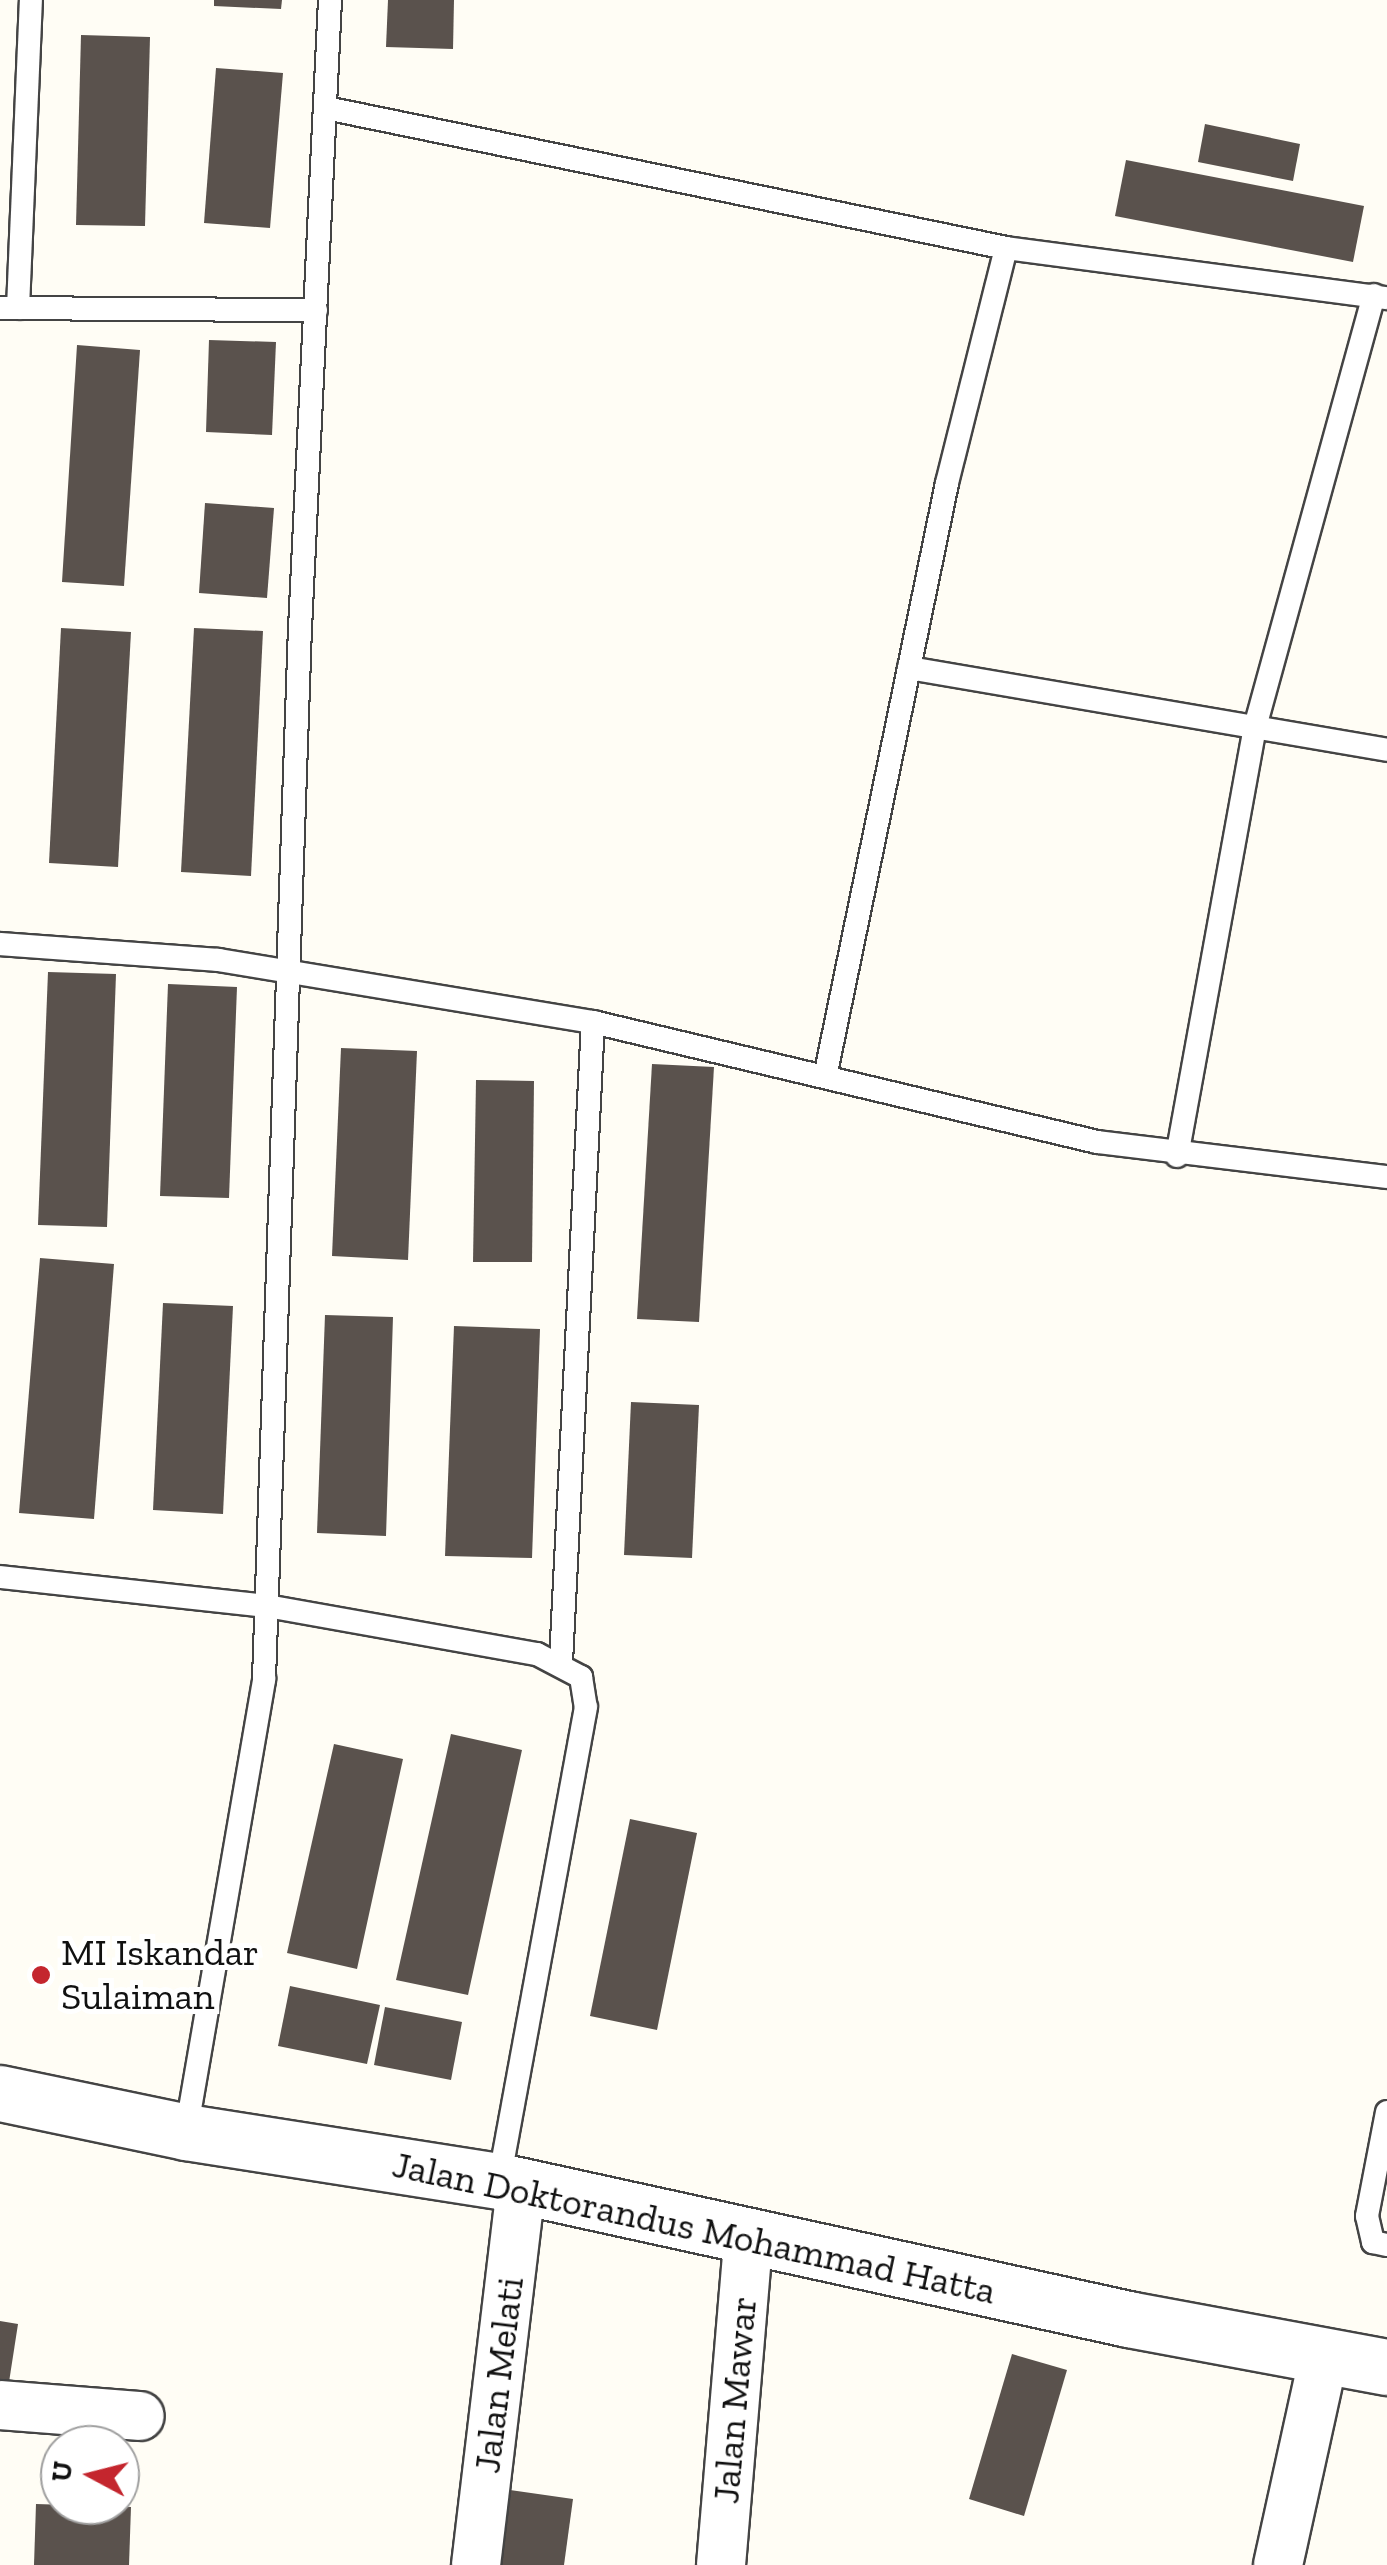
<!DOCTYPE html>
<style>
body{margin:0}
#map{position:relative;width:1387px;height:2565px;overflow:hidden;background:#fffdf5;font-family:"Zilla Slab",serif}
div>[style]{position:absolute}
.building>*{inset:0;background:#5a524d}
.roads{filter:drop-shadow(2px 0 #444) drop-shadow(-2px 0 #444) drop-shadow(0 2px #444) drop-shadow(0 -2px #444)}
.service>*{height:22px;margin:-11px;padding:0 11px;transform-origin:11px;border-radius:11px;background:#fff}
.minor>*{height:48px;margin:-24px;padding:0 24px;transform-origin:24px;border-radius:24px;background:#fff}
.tertiary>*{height:55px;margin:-27.5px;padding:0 27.5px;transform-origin:27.5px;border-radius:27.5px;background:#fff}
.dots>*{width:28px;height:28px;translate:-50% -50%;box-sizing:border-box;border:5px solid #fff;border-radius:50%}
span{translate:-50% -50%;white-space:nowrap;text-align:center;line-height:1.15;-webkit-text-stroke:10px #fff;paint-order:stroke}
.poi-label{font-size:38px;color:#111}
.left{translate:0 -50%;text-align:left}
.street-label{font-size:38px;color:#111}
.north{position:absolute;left:40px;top:2425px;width:100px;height:100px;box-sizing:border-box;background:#fff;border:2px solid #a0a0a0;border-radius:50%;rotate:277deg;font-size:28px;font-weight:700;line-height:40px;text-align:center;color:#111}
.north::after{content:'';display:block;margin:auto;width:35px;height:45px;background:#c4262e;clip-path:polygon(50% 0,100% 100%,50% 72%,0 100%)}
</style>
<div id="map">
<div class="building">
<div style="clip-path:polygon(214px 0,282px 0,281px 9px,214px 6px)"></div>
<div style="clip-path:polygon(388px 0,454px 0,453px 49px,386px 47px)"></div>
<div style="clip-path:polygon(81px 35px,150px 37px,145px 226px,76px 225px)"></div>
<div style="clip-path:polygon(216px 68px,283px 73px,270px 228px,204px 223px)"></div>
<div style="clip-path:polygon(1205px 124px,1300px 144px,1293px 181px,1198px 162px)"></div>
<div style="clip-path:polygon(1126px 160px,1364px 206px,1353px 262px,1115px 216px)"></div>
<div style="clip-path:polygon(209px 340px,276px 342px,272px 435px,206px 432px)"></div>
<div style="clip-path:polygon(77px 345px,140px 350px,124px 586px,62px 582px)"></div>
<div style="clip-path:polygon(205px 503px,274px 508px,267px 598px,199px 593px)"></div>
<div style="clip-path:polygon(61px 628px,131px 632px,118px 867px,49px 863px)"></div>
<div style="clip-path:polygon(194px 628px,263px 631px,251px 876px,181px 872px)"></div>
<div style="clip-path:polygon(48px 972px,116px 974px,107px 1227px,38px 1225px)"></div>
<div style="clip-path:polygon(168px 984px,237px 987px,229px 1198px,160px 1196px)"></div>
<div style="clip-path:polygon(341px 1048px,417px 1051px,408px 1260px,332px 1256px)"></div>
<div style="clip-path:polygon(652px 1064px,714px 1067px,699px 1322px,637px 1319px)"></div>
<div style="clip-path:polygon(476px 1080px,534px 1081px,532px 1262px,473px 1262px)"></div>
<div style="clip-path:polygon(40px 1258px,114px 1264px,94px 1519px,19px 1513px)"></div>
<div style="clip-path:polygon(163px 1303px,233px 1306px,223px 1514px,153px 1510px)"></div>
<div style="clip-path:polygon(325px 1315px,393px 1317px,386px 1536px,317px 1533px)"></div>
<div style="clip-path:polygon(454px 1326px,540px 1329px,532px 1558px,445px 1556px)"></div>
<div style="clip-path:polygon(631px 1402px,699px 1405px,692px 1558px,624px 1555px)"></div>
<div style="clip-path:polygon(451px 1734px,522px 1750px,468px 1995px,396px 1980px)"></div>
<div style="clip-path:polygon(334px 1744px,403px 1759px,357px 1969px,287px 1953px)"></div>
<div style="clip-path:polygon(630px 1819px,697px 1833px,657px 2030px,590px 2016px)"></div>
<div style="clip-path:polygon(290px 1986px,380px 2005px,367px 2064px,278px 2046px)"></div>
<div style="clip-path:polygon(385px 2007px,462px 2022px,451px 2080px,374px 2065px)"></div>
<div style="clip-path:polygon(0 2321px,18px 2324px,7px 2395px,0 2394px)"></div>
<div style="clip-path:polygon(1012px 2354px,1067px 2370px,1024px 2516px,969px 2499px)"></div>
<div style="clip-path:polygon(510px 2490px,573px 2499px,564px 2565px,500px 2565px)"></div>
<div style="clip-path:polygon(36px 2504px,131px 2507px,129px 2565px,34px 2565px)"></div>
</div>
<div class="roads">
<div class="service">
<div style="left:326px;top:108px;width:694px;rotate:11.63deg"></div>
<div style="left:1006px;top:248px;width:384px;rotate:7.5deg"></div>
<div style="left:0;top:308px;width:316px;rotate:0.4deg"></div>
<div style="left:18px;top:308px;width:308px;rotate:-87.6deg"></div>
<div style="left:909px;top:668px;width:485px;rotate:9.7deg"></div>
<div style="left:0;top:944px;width:219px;rotate:4.2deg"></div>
<div style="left:218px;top:960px;width:380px;rotate:9.4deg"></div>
<div style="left:593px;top:1022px;width:518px;rotate:13.39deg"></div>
<div style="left:1097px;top:1142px;width:292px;rotate:6.9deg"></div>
<div style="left:825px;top:1077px;width:606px;rotate:-78.39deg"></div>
<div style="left:947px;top:483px;width:242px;rotate:-75.9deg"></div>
<div style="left:1177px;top:1156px;width:436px;rotate:-79.7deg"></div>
<div style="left:1255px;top:727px;width:448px;rotate:-74.6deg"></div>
<div style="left:0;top:1577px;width:269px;rotate:6.2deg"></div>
<div style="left:267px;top:1606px;width:274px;rotate:10.1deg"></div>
<div style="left:537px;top:1654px;width:50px;rotate:27.6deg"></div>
<div style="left:581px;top:1677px;width:30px;rotate:81deg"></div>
<div style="left:586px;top:1707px;width:482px;rotate:100.4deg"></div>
<div style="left:561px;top:1662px;width:641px;rotate:-87.14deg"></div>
<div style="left:1387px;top:2112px;width:106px;rotate:100.9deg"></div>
<div style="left:1367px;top:2216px;width:27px;rotate:77deg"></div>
<div style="left:1373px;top:2242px;width:14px;rotate:12deg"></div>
<div style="left:186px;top:2132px;width:460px;rotate:-80.2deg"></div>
<div style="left:264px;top:1679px;width:1051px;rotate:-88.04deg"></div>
<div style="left:300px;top:629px;width:630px;rotate:-87.27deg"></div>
</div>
<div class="minor">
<div style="left:0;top:2405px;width:140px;rotate:4.5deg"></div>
<div style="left:476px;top:2565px;width:382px;rotate:-83.2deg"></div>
<div style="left:721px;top:2565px;width:331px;rotate:-85.2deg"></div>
<div style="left:1278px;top:2565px;width:215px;rotate:-77.6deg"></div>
</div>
<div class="tertiary">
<div style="left:0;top:2093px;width:190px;rotate:11.8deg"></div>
<div style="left:186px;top:2132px;width:317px;rotate:8.9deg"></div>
<div style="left:499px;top:2181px;width:644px;rotate:12.37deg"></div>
<div style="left:1128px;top:2319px;width:263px;rotate:10.5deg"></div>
</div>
</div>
<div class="dots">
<div style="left:41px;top:1975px;background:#c4262e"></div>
</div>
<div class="poi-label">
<span class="left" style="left:61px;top:1975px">MI Iskandar<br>Sulaiman</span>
</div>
<div class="street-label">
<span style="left:694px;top:2228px;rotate:12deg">Jalan Doktorandus Mohammad Hatta</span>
<span style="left:499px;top:2375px;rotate:-83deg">Jalan Melati</span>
<span style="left:735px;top:2400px;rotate:-85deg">Jalan Mawar</span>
</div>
<div class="north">U</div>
</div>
